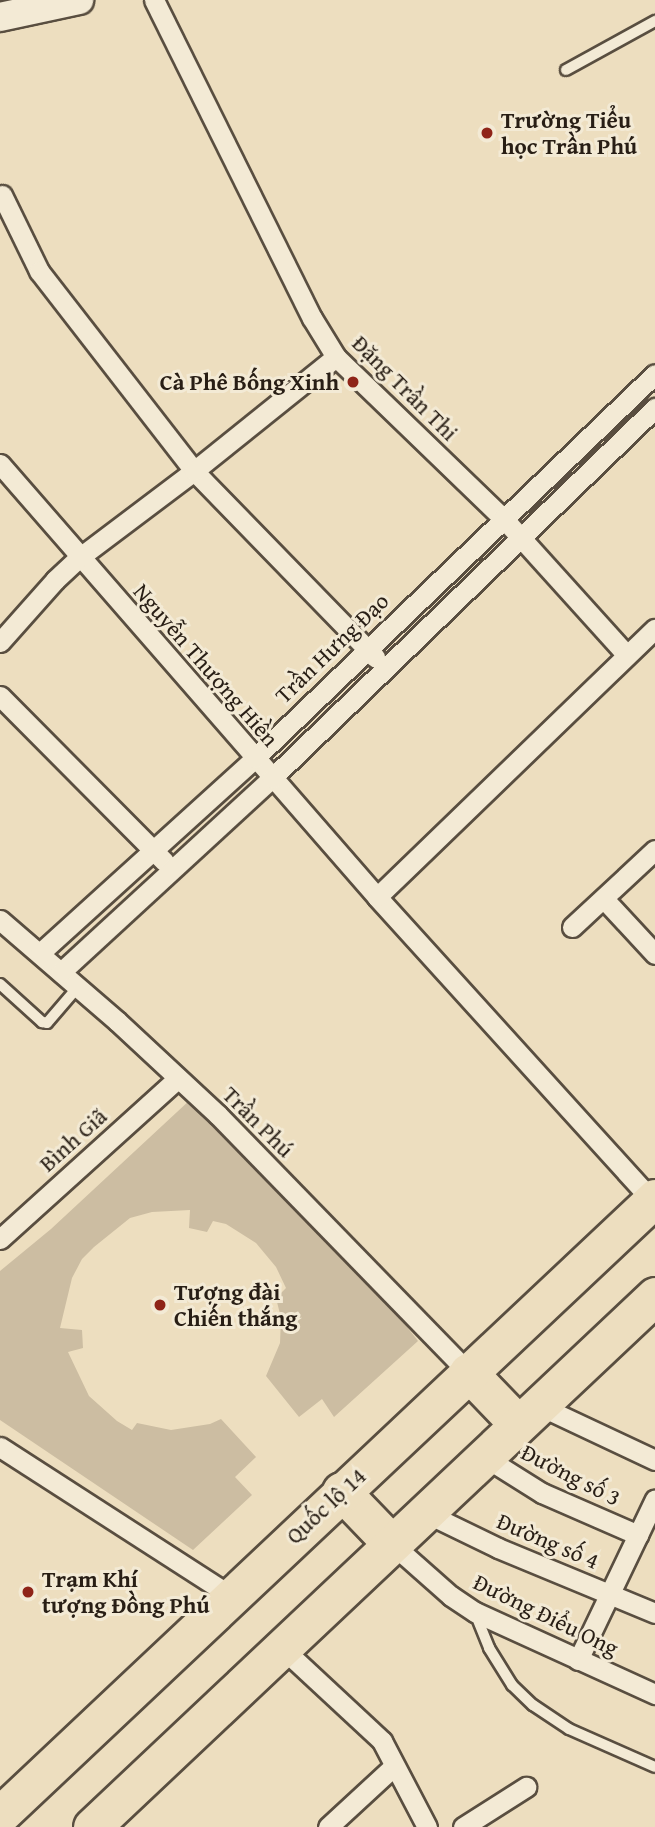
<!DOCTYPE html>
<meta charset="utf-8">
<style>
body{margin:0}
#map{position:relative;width:655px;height:1827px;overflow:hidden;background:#eddebf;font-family:"Gentium Book Plus",serif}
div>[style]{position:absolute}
.green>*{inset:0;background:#ccbda2}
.roads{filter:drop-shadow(2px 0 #594e40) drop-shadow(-2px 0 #594e40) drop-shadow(0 2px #594e40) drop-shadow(0 -2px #594e40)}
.lane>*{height:10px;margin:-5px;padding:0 5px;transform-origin:5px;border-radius:5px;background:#f3ead5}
.street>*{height:19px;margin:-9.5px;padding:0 9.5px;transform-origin:9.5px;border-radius:9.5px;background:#f3ead5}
.secondary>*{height:28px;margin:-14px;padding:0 14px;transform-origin:14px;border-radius:14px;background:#f3ead5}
.highway>*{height:37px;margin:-18.5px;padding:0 18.5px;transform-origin:18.5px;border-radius:18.5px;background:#eddebf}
.dots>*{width:19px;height:19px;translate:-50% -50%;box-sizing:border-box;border:4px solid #f3ead5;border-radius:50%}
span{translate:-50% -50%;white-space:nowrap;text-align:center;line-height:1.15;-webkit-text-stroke:6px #f3ead5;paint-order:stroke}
.poi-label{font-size:23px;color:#281e15;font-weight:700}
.left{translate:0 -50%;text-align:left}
.right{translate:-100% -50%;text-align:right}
.street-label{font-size:23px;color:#281e15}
</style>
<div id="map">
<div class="green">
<div style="clip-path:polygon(191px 1099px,390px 1305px,418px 1341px,334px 1417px,322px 1399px,299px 1417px,266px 1376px,280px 1343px,281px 1318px,276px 1298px,286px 1288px,276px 1267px,256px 1243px,226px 1224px,213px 1221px,207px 1232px,189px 1228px,190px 1210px,152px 1212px,130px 1218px,94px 1247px,82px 1259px,72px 1278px,60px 1328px,82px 1330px,83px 1348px,68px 1352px,89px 1396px,117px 1421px,132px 1430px,137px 1423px,171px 1430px,210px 1424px,221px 1419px,256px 1457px,235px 1477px,252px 1495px,193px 1550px,0 1420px,0 1271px,51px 1229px)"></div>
</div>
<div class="roads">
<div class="lane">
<div style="left:566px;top:70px;width:102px;rotate:-28.8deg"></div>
<div style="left:0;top:984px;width:57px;rotate:42.1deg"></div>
<div style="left:42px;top:1022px;width:5px;rotate:11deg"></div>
<div style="left:47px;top:1023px;width:48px;rotate:-49.3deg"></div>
<div style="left:475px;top:1613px;width:38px;rotate:68deg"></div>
<div style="left:489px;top:1648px;width:44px;rotate:58.1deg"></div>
<div style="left:512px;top:1685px;width:29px;rotate:44deg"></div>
<div style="left:533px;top:1705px;width:43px;rotate:33.7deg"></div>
<div style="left:569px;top:1729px;width:94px;rotate:23.8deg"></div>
</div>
<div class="street">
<div style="left:154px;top:0;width:355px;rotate:63.6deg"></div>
<div style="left:312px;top:318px;width:46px;rotate:58.4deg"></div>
<div style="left:336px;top:357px;width:232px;rotate:44deg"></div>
<div style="left:503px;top:518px;width:183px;rotate:47.9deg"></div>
<div style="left:2px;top:195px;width:85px;rotate:64deg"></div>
<div style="left:39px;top:271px;width:253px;rotate:52.2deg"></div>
<div style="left:194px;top:471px;width:260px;rotate:45.8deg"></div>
<div style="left:0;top:464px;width:574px;rotate:48.95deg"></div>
<div style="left:377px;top:897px;width:409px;rotate:47.8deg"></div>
<div style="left:0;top:642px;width:83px;rotate:-48.4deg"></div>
<div style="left:55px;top:580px;width:34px;rotate:-43deg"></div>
<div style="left:80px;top:557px;width:143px;rotate:-37deg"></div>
<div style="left:194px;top:471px;width:182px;rotate:-38.8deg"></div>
<div style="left:0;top:696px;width:233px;rotate:45.2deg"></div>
<div style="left:377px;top:897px;width:386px;rotate:-44deg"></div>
<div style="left:604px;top:899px;width:75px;rotate:47.2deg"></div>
<div style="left:0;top:920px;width:155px;rotate:40.8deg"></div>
<div style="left:117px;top:1021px;width:138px;rotate:42.9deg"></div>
<div style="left:218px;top:1115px;width:359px;rotate:45.8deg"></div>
<div style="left:572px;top:927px;width:113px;rotate:-42.9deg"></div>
<div style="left:40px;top:953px;width:290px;rotate:-42.2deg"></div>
<div style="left:255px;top:758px;width:554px;rotate:-43.83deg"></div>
<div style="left:61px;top:972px;width:287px;rotate:-42.6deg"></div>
<div style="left:272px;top:778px;width:533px;rotate:-44.01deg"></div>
<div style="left:0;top:1239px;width:240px;rotate:-42.1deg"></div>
<div style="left:538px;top:1405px;width:129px;rotate:25.2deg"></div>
<div style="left:0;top:1447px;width:275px;rotate:32.8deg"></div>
<div style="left:483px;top:1456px;width:70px;rotate:32.1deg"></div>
<div style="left:542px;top:1493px;width:105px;rotate:23.6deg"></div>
<div style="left:424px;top:1512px;width:82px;rotate:25.9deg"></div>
<div style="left:498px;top:1548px;width:170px;rotate:22.5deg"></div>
<div style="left:391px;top:1543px;width:80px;rotate:41.5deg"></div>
<div style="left:451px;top:1596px;width:29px;rotate:34deg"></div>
<div style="left:475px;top:1612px;width:198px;rotate:24.5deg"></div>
<div style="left:281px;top:1647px;width:138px;rotate:42.9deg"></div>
<div style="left:382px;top:1741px;width:97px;rotate:62.4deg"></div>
<div style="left:578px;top:1660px;width:178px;rotate:-64.4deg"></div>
<div style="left:328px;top:1827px;width:90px;rotate:-42.7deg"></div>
<div style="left:463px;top:1827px;width:75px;rotate:-32.4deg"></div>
</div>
<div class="secondary">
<div style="left:0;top:17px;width:81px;rotate:-12.1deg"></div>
</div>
<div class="highway">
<div style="left:468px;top:1372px;width:72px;rotate:46.1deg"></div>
<div style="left:341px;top:1491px;width:72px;rotate:46.1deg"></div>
<div style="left:0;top:1815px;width:900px;rotate:-43.29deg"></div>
<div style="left:92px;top:1827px;width:774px;rotate:-43.32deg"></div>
</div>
</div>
<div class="dots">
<div style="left:487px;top:133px;background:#8f2418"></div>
<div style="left:353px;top:382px;background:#8f2418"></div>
<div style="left:160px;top:1305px;background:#8f2418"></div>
<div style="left:28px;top:1592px;background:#8f2418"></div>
</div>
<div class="poi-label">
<span class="left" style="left:501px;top:133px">Trường Tiểu<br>học Trần Phú</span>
<span class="right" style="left:339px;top:382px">Cà Phê Bống Xinh</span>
<span class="left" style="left:174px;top:1305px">Tượng đài<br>Chiến thắng</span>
<span class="left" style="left:42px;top:1592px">Trạm Khí<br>tượng Đồng Phú</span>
</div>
<div class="street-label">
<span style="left:405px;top:388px;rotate:45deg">Đặng Trần Thi</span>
<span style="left:332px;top:648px;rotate:-44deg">Trần Hưng Đạo</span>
<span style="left:206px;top:665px;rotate:49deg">Nguyễn Thượng Hiền</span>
<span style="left:258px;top:1122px;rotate:45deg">Trần Phú</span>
<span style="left:73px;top:1140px;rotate:-42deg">Bình Giã</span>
<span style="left:571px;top:1475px;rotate:27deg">Đường số 3</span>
<span style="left:326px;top:1506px;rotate:-43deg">Quốc lộ 14</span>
<span style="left:548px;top:1541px;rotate:23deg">Đường số 4</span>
<span style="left:546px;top:1615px;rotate:26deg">Đường Điểu Ong</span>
</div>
</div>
